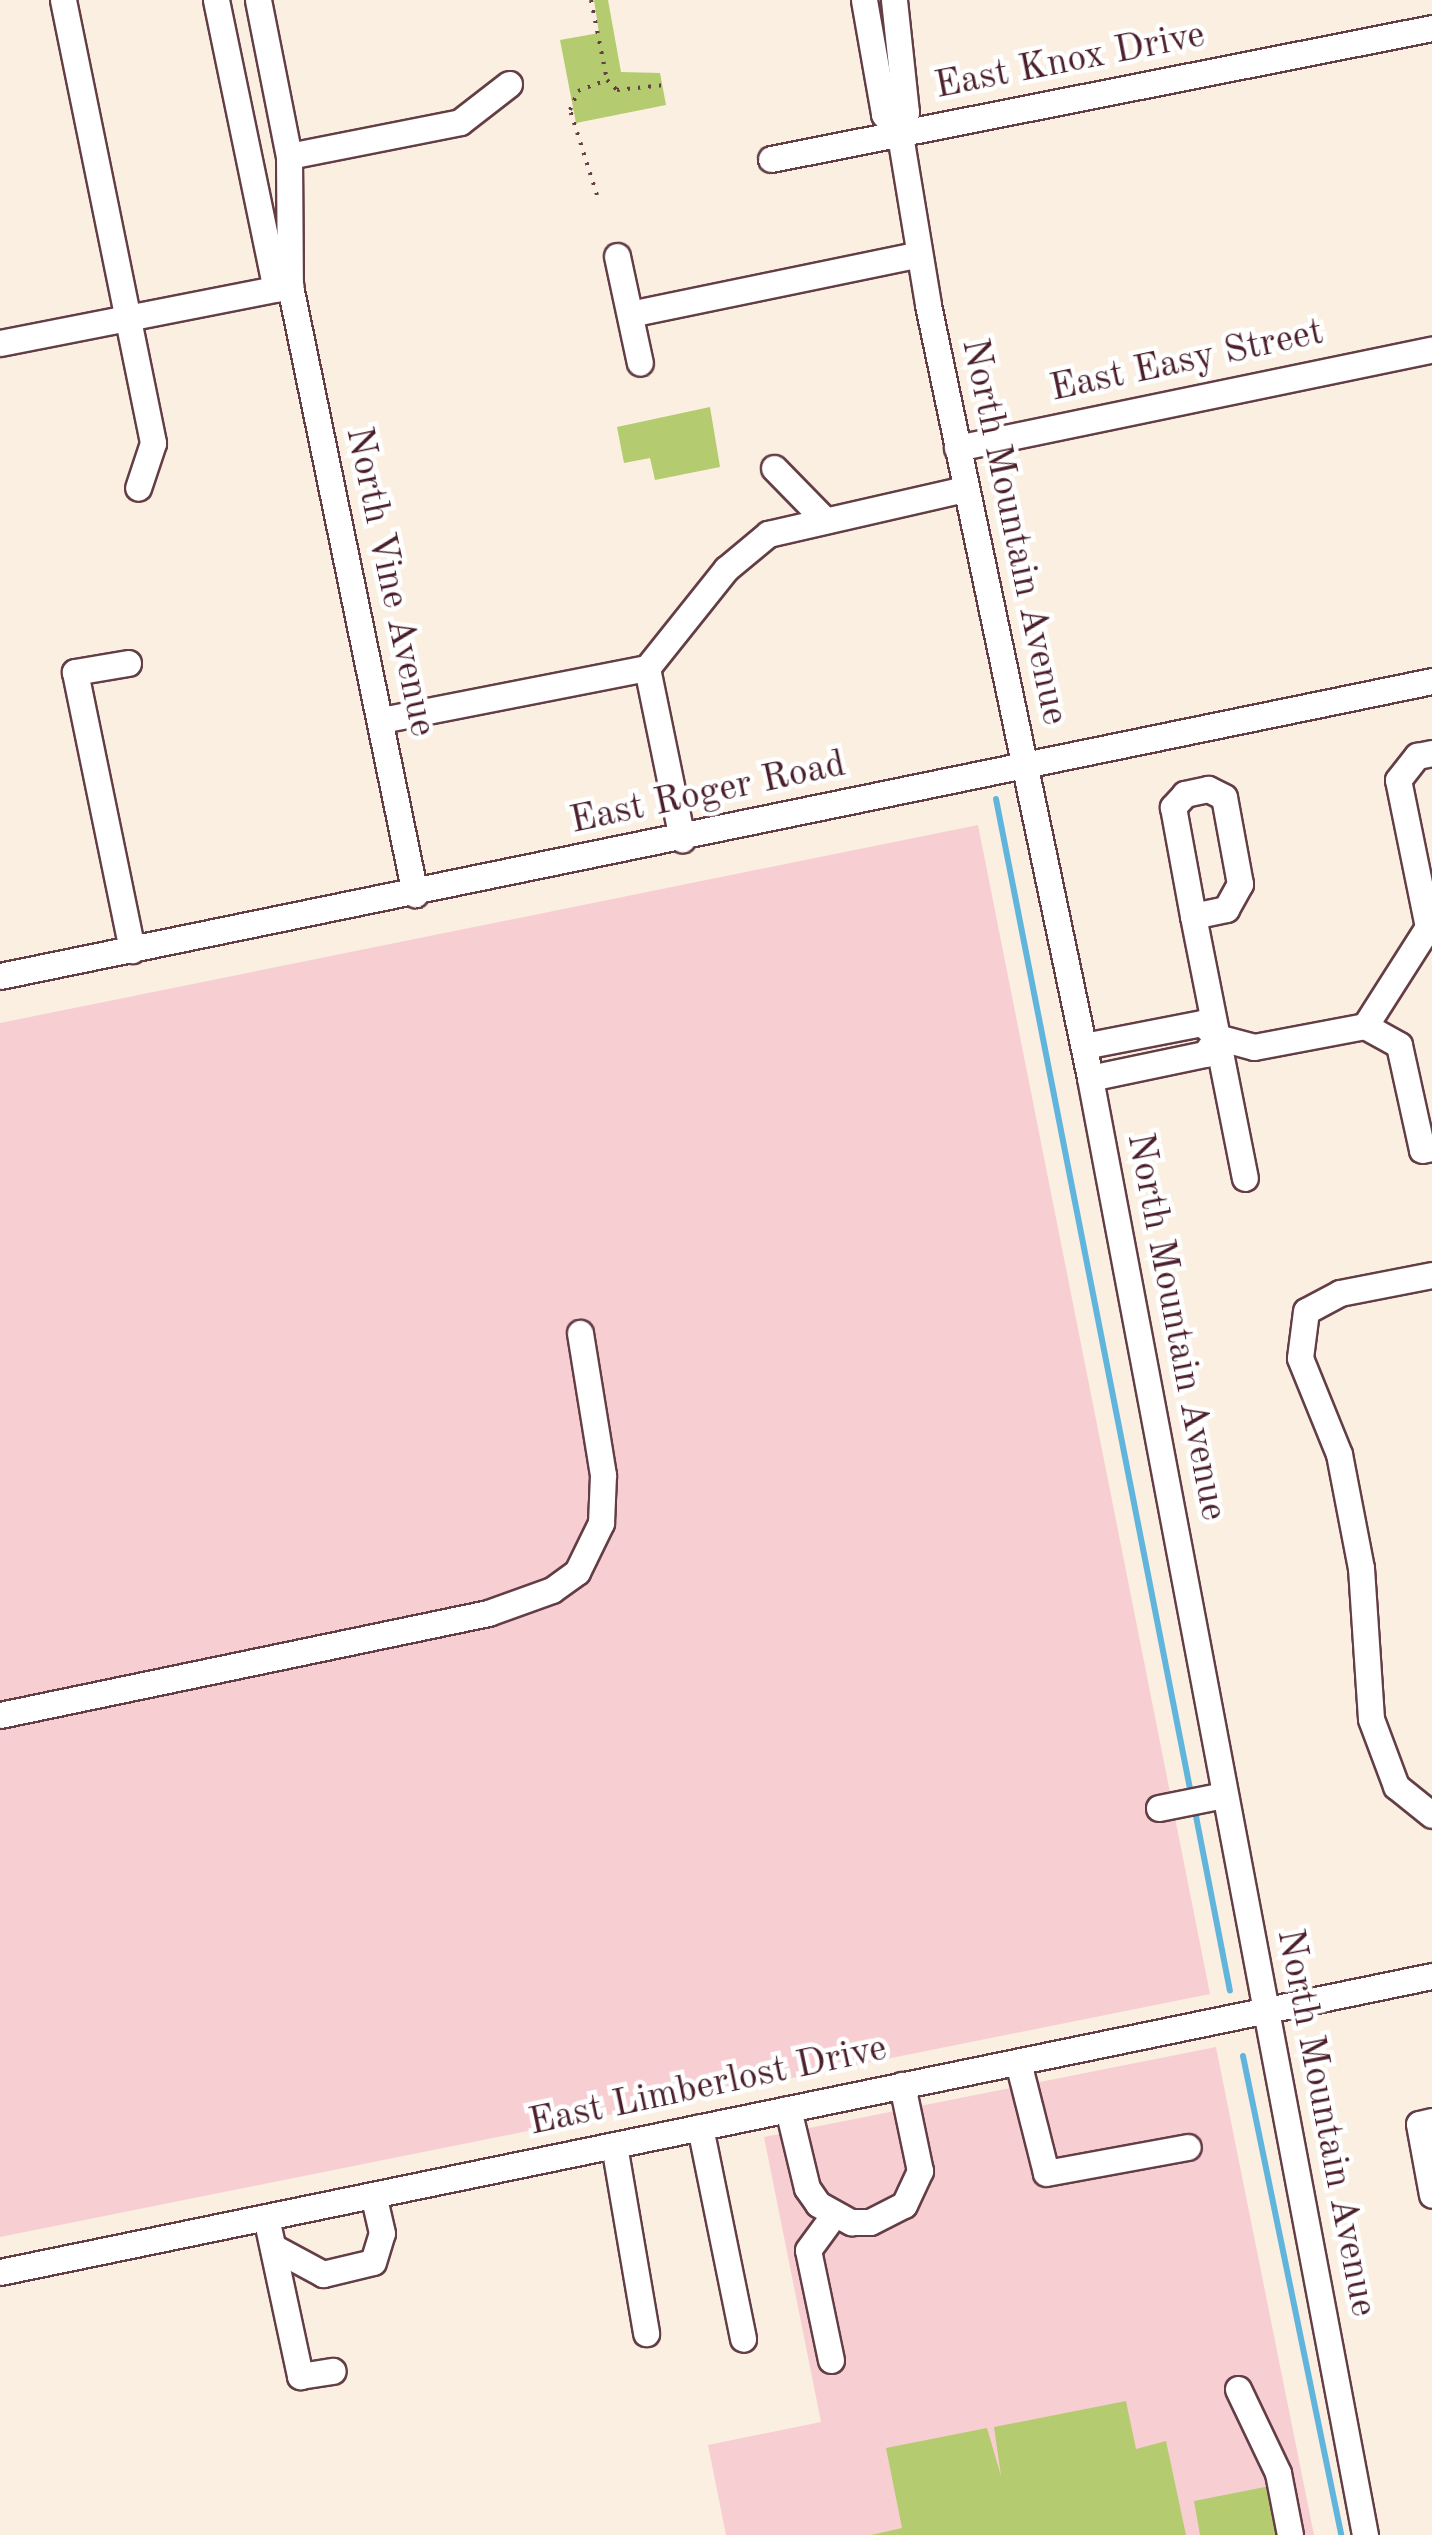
<!DOCTYPE html>
<style>
body{margin:0}
#map{position:relative;width:1432px;height:2535px;overflow:hidden;background:#faefe1;font-family:"Old Standard TT",serif}
div>[style]{position:absolute}
.built>*{inset:0;background:#f7cfd3}
.green>*{inset:0;background:#b5cb6f}
.stream>*{height:6px;margin:-3px;padding:0 3px;transform-origin:3px;border-radius:3px;background:#61b5dd}
.path>*{height:4px;margin-top:-2px;transform-origin:0;background:repeating-linear-gradient(90deg,#643e46 0 2.5px,transparent 0 10.5px)}
.roads{filter:drop-shadow(2px 0 #643e46) drop-shadow(-2px 0 #643e46) drop-shadow(0 2px #643e46) drop-shadow(0 -2px #643e46)}
.minor>*{height:25px;margin:-12.5px;padding:0 12.5px;transform-origin:12.5px;border-radius:12.5px;background:#fff}
span{translate:-50% -50%;white-space:nowrap;text-align:center;line-height:1.15;-webkit-text-stroke:9px #fff;paint-order:stroke}
.street-label{font-size:38px;color:#4a1f2b}
</style>
<div id="map">
<div class="built">
<div style="clip-path:polygon(978px 825px,1210px 1994px,0 2237px,0 1023px)"></div>
<div style="clip-path:polygon(1216px 2047px,1314px 2535px,726px 2535px,708px 2445px,821px 2422px,764px 2137px)"></div>
</div>
<div class="green">
<div style="clip-path:polygon(594px 0,608px 0,621px 72px,660px 73px,666px 105px,576px 123px,560px 40px,599px 33px)"></div>
<div style="clip-path:polygon(710px 407px,720px 467px,655px 480px,650px 458px,624px 463px,617px 427px)"></div>
<div style="clip-path:polygon(1126px 2401px,1136px 2449px,1166px 2441px,1186px 2535px,871px 2535px,902px 2528px,886px 2448px,987px 2428px,1001px 2476px,994px 2427px)"></div>
<div style="clip-path:polygon(1270px 2486px,1279px 2535px,1200px 2535px,1194px 2501px)"></div>
</div>
<div class="stream">
<div style="left:996px;top:799px;width:1014px;rotate:78.91deg"></div>
<div style="left:1194px;top:1806px;width:188px;rotate:79deg"></div>
<div style="left:1243px;top:2056px;width:489px;rotate:78.4deg"></div>
</div>
<div class="path">
<div style="left:591px;top:0;width:82px;rotate:78.7deg"></div>
<div style="left:607px;top:80px;width:14px;rotate:45deg"></div>
<div style="left:617px;top:90px;width:48px;rotate:-5.9deg"></div>
<div style="left:597px;top:195px;width:89px;rotate:-107.6deg"></div>
<div style="left:570px;top:110px;width:21px;rotate:-67deg"></div>
<div style="left:578px;top:91px;width:31px;rotate:-21deg"></div>
</div>
<div class="roads">
<div class="minor">
<div style="left:63px;top:0;width:452px;rotate:78.5deg"></div>
<div style="left:153px;top:443px;width:47px;rotate:108.4deg"></div>
<div style="left:216px;top:0;width:295px;rotate:78.3deg"></div>
<div style="left:258px;top:0;width:159px;rotate:78.8deg"></div>
<div style="left:289px;top:156px;width:130px;rotate:89.6deg"></div>
<div style="left:290px;top:286px;width:621px;rotate:78.38deg"></div>
<div style="left:864px;top:0;width:116px;rotate:80deg"></div>
<div style="left:884px;top:114px;width:26px;rotate:53deg"></div>
<div style="left:894px;top:0;width:113px;rotate:83.9deg"></div>
<div style="left:906px;top:112px;width:24px;rotate:105deg"></div>
<div style="left:900px;top:135px;width:172px;rotate:80.6deg"></div>
<div style="left:928px;top:305px;width:790px;rotate:78.16deg"></div>
<div style="left:1090px;top:1078px;width:1483px;rotate:79.31deg"></div>
<div style="left:289px;top:156px;width:174px;rotate:-11.2deg"></div>
<div style="left:460px;top:122px;width:62px;rotate:-37.8deg"></div>
<div style="left:771px;top:159px;width:674px;rotate:-11.21deg"></div>
<div style="left:617px;top:256px;width:109px;rotate:77.9deg"></div>
<div style="left:630px;top:314px;width:295px;rotate:-11.7deg"></div>
<div style="left:0;top:343px;width:296px;rotate:-11.1deg"></div>
<div style="left:957px;top:448px;width:485px;rotate:-11.7deg"></div>
<div style="left:774px;top:468px;width:70px;rotate:45.6deg"></div>
<div style="left:128px;top:663px;width:54px;rotate:170.4deg"></div>
<div style="left:75px;top:672px;width:284px;rotate:78.4deg"></div>
<div style="left:647px;top:668px;width:175px;rotate:78.4deg"></div>
<div style="left:381px;top:720px;width:271px;rotate:-11.1deg"></div>
<div style="left:647px;top:668px;width:127px;rotate:-51.4deg"></div>
<div style="left:726px;top:569px;width:55px;rotate:-39.8deg"></div>
<div style="left:768px;top:534px;width:202px;rotate:-12.9deg"></div>
<div style="left:1193px;top:916px;width:34px;rotate:-12deg"></div>
<div style="left:1226px;top:909px;width:29px;rotate:-61deg"></div>
<div style="left:1240px;top:884px;width:88px;rotate:-100.4deg"></div>
<div style="left:1224px;top:797px;width:18px;rotate:-153deg"></div>
<div style="left:1208px;top:789px;width:24px;rotate:168deg"></div>
<div style="left:1185px;top:794px;width:18px;rotate:133deg"></div>
<div style="left:1173px;top:807px;width:111px;rotate:79.6deg"></div>
<div style="left:1193px;top:916px;width:267px;rotate:78.8deg"></div>
<div style="left:0;top:976px;width:1462px;rotate:-11.64deg"></div>
<div style="left:1365px;top:1026px;width:117px;rotate:-57.5deg"></div>
<div style="left:1428px;top:927px;width:150px;rotate:-101.5deg"></div>
<div style="left:1398px;top:780px;width:31px;rotate:-52deg"></div>
<div style="left:1417px;top:756px;width:15px;rotate:-11deg"></div>
<div style="left:1084px;top:1046px;width:120px;rotate:-11deg"></div>
<div style="left:1202px;top:1023px;width:21px;rotate:43deg"></div>
<div style="left:1217px;top:1037px;width:38px;rotate:15deg"></div>
<div style="left:1254px;top:1047px;width:113px;rotate:-10.7deg"></div>
<div style="left:1365px;top:1026px;width:39px;rotate:29deg"></div>
<div style="left:1399px;top:1045px;width:107px;rotate:77.6deg"></div>
<div style="left:1422px;top:1150px;width:10px;rotate:-11deg"></div>
<div style="left:1090px;top:1078px;width:117px;rotate:-11.8deg"></div>
<div style="left:1205px;top:1054px;width:21px;rotate:-55deg"></div>
<div style="left:1432px;top:1275px;width:94px;rotate:168.9deg"></div>
<div style="left:1340px;top:1293px;width:38px;rotate:152deg"></div>
<div style="left:1306px;top:1311px;width:47px;rotate:97.3deg"></div>
<div style="left:1300px;top:1358px;width:104px;rotate:67.9deg"></div>
<div style="left:1339px;top:1454px;width:116px;rotate:79.1deg"></div>
<div style="left:1361px;top:1568px;width:151px;rotate:86.2deg"></div>
<div style="left:1371px;top:1719px;width:72px;rotate:69.5deg"></div>
<div style="left:1396px;top:1786px;width:46px;rotate:38.9deg"></div>
<div style="left:0;top:1715px;width:499px;rotate:-11.8deg"></div>
<div style="left:488px;top:1613px;width:68px;rotate:-19.8deg"></div>
<div style="left:552px;top:1590px;width:31px;rotate:-36deg"></div>
<div style="left:577px;top:1572px;width:55px;rotate:-63.9deg"></div>
<div style="left:601px;top:1523px;width:48px;rotate:-87.6deg"></div>
<div style="left:603px;top:1475px;width:144px;rotate:-99.2deg"></div>
<div style="left:1159px;top:1808px;width:66px;rotate:-11.3deg"></div>
<div style="left:1018px;top:2062px;width:114px;rotate:75.8deg"></div>
<div style="left:1046px;top:2173px;width:144px;rotate:-10.4deg"></div>
<div style="left:788px;top:2109px;width:81px;rotate:76.5deg"></div>
<div style="left:807px;top:2188px;width:19px;rotate:55deg"></div>
<div style="left:818px;top:2204px;width:38px;rotate:29deg"></div>
<div style="left:851px;top:2222px;width:19px"></div>
<div style="left:870px;top:2222px;width:38px;rotate:-27deg"></div>
<div style="left:904px;top:2205px;width:38px;rotate:-65deg"></div>
<div style="left:920px;top:2171px;width:88px;rotate:-101.8deg"></div>
<div style="left:1432px;top:2121px;width:13px;rotate:167deg"></div>
<div style="left:1419px;top:2124px;width:72px;rotate:79.6deg"></div>
<div style="left:700px;top:2127px;width:216px;rotate:78.5deg"></div>
<div style="left:614px;top:2145px;width:191px;rotate:80.3deg"></div>
<div style="left:266px;top:2217px;width:163px;rotate:77.9deg"></div>
<div style="left:300px;top:2376px;width:33px;rotate:-9deg"></div>
<div style="left:273px;top:2247px;width:57px;rotate:28.4deg"></div>
<div style="left:323px;top:2274px;width:51px;rotate:-13.5deg"></div>
<div style="left:373px;top:2262px;width:30px;rotate:-73deg"></div>
<div style="left:382px;top:2233px;width:39px;rotate:-103deg"></div>
<div style="left:0;top:2272px;width:1462px;rotate:-11.68deg"></div>
<div style="left:831px;top:2360px;width:112px;rotate:-101.8deg"></div>
<div style="left:808px;top:2250px;width:42px;rotate:-53.7deg"></div>
<div style="left:1238px;top:2389px;width:93px;rotate:64.5deg"></div>
<div style="left:1278px;top:2473px;width:63px;rotate:79deg"></div>
</div>
</div>
<div class="street-label">
<span style="left:1070px;top:62px;rotate:-11deg">East Knox Drive</span>
<span style="left:1187px;top:362px;rotate:-12deg">East Easy Street</span>
<span style="left:1013px;top:532px;rotate:78deg">North Mountain Avenue</span>
<span style="left:389px;top:582px;rotate:78deg">North Vine Avenue</span>
<span style="left:708px;top:794px;rotate:-12deg">East Roger Road</span>
<span style="left:1175px;top:1327px;rotate:79deg">North Mountain Avenue</span>
<span style="left:708px;top:2087px;rotate:-12deg">East Limberlost Drive</span>
<span style="left:1325px;top:2123px;rotate:79deg">North Mountain Avenue</span>
</div>
</div>
